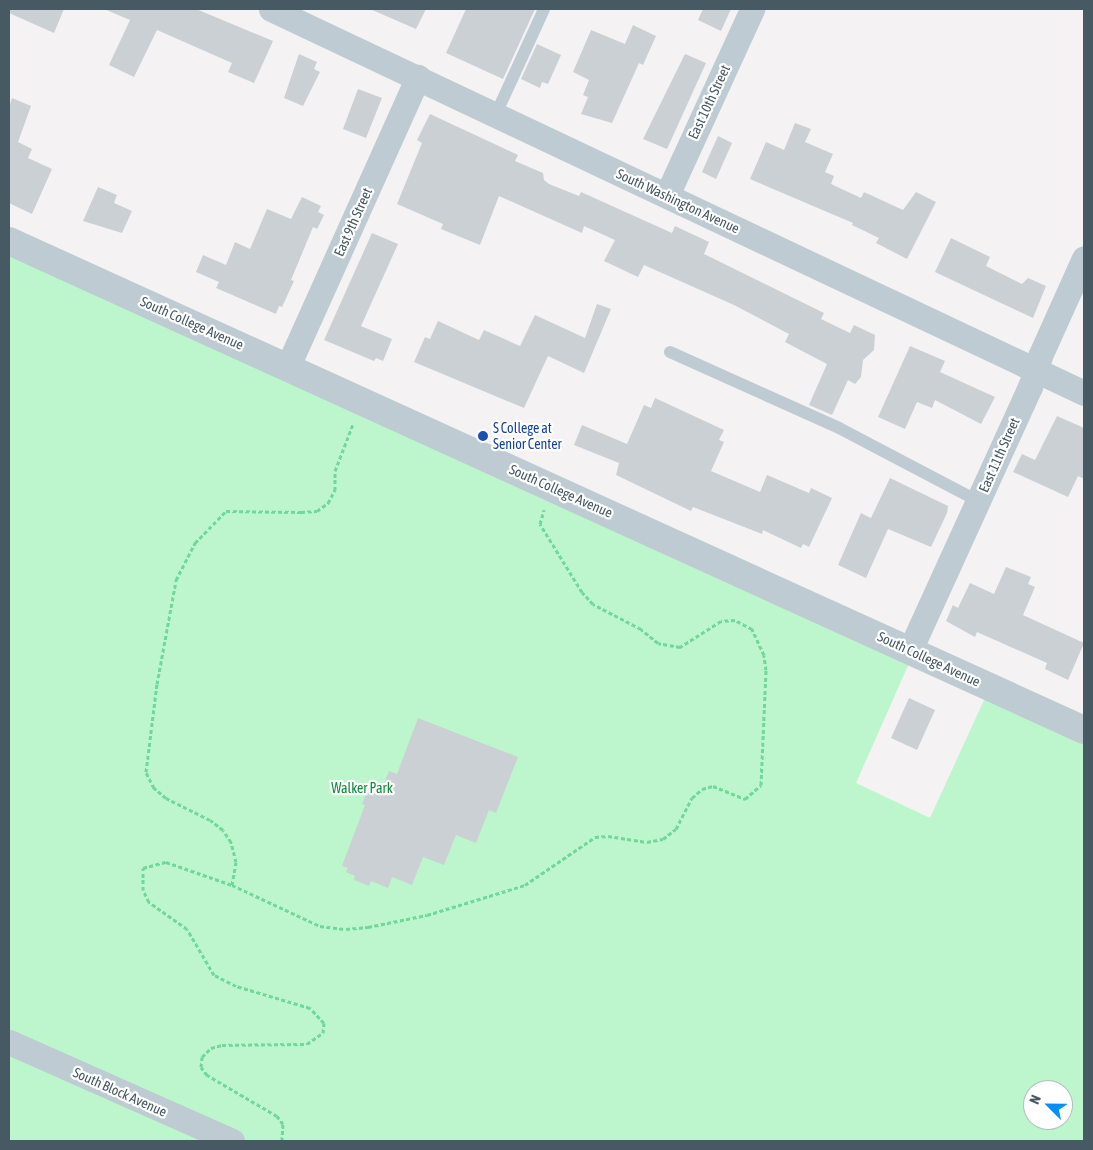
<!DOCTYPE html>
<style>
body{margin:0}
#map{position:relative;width:1093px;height:1150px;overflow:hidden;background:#f4f2f2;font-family:"Asap Condensed",sans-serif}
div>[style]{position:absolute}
.green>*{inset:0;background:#bdf5cc}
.building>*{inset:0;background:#cbd0d5}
.path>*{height:3px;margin-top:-1.5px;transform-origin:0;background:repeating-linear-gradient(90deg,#70d898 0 4px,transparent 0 6.5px)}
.service>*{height:12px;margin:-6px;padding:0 6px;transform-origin:6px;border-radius:6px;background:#becbd3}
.minor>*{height:25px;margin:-12.5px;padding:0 12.5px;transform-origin:12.5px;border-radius:12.5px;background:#becbd3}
.tertiary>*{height:28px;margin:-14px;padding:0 14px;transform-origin:14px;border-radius:14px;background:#becbd3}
.dots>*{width:14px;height:14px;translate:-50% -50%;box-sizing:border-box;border:2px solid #fff;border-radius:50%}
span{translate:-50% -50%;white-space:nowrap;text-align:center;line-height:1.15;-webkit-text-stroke:4.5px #fff;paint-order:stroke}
.street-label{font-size:14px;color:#475962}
.transit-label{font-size:14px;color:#164399}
.left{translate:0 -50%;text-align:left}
.park-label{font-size:14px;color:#0c893b}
.frame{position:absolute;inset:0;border:10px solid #475962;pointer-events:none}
.north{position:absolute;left:1023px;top:1080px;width:50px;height:50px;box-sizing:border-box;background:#fff;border:1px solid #b5bdc0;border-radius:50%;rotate:293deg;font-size:14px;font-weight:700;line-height:20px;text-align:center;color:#475962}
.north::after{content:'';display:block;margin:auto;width:18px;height:22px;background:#048ffb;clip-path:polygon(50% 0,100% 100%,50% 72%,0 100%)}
</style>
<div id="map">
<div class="green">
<div style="clip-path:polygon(evenodd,9px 241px,914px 652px,856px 783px,930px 818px,990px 687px,1084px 730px,1084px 1141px,9px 1141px,9px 241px,1033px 1090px,1063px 1090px,1063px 1120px,1033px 1120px,1033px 1090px)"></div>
</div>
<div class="building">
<div style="clip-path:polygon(9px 9px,64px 9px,54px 33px,9px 13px)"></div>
<div style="clip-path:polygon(104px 9px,196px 9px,273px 41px,254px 83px,228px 72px,232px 63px,157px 30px,134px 77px,109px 65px,130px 20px)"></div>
<div style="clip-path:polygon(370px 9px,426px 9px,416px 29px)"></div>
<div style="clip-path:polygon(466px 9px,535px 9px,503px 79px,446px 53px)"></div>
<div style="clip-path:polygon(703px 9px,731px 9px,721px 31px,698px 20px)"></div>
<div style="clip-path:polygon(633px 25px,656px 36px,643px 65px,639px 63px,612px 123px,581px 114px,588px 97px,583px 95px,589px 80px,573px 72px,591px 30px,625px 44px)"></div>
<div style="clip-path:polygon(537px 44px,561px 55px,548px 84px,542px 82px,540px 88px,521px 79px)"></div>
<div style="clip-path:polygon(299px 54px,317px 62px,314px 69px,320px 72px,303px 106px,284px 98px)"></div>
<div style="clip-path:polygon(685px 54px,706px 63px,667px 149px,643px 139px)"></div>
<div style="clip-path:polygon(358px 89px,382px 98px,366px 138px,343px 129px)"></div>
<div style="clip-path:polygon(12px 98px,31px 106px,18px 142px,32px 149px,28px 158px,52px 169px,32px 214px,9px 203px,9px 107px)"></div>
<div style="clip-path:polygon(430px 114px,518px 155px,515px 161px,543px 173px,544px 180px,549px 184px,579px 196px,581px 192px,672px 233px,675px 226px,709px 242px,704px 254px,824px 313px,821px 319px,850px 333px,854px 325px,875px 335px,874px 350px,863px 360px,861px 377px,855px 384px,848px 380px,832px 415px,809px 405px,827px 364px,785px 342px,789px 334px,734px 305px,644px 265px,638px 277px,604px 261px,615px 240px,584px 226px,582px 233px,499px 196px,480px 245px,441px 229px,443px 224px,397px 204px,422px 143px,417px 140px)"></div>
<div style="clip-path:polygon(795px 123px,811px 129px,805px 142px,833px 154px,825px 172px,834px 176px,831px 184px,861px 198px,864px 192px,903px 210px,916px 192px,936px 202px,907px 259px,876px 243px,879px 238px,852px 225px,853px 223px,750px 179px,766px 142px,784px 150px)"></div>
<div style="clip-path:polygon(718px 136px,732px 143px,716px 179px,702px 172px)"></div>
<div style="clip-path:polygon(98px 187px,117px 195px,114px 203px,132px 211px,122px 233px,83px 221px)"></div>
<div style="clip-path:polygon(302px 197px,321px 206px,318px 212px,324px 215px,317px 229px,313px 227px,291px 280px,294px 281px,282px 307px,279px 306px,276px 314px,216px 288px,219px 282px,196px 272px,203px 255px,226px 265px,235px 242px,250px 249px,267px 209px,291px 219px)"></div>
<div style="clip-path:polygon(372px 233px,398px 244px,361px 326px,392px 339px,383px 361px,376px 358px,374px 361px,324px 340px)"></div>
<div style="clip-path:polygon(951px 238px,990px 257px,986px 266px,1022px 284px,1028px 278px,1046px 286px,1033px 318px,935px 272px)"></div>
<div style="clip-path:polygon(597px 304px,611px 309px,584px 373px,548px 356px,524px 408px,414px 362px,425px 337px,430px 339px,438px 321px,479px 340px,484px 330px,520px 346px,535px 315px,585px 338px)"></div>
<div style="clip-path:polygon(910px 346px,945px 361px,940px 372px,995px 397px,981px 424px,935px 400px,932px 408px,917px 402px,905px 429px,878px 417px)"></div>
<div style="clip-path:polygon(655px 398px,724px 430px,719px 440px,724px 442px,711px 471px,760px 492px,767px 475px,809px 493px,811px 488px,832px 498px,809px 547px,803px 544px,801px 548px,763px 530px,762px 534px,693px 507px,691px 511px,616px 475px,619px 463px,574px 445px,582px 425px,627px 444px,644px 405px,651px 408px)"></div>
<div style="clip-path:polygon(1057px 416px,1084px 428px,1084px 479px,1078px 476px,1068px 497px,1013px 472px,1022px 454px,1035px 460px)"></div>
<div style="clip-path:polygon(890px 478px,948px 506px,947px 513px,931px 547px,888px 529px,866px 578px,838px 565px,861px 513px,871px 518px)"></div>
<div style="clip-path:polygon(1006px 567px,1031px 577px,1028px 584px,1035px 587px,1023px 615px,1084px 643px,1068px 680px,1045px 669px,1047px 663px,977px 632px,975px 637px,946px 621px,953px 605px,958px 608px,970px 583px,994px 594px)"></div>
<div style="clip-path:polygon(909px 698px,935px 710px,917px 750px,891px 738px)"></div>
<div style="clip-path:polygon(418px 718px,518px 757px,496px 813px,489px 810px,476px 843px,456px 835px,444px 865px,423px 857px,412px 885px,392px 877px,388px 888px,371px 881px,369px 886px,354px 880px,355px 876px,346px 872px,348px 868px,342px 866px,365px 805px,362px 804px,368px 789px,380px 794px,389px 771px,397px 774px)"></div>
</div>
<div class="path">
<div style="left:232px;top:885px;width:23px;rotate:-80deg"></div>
<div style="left:236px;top:862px;width:21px;rotate:-104deg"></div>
<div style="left:231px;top:842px;width:14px;rotate:-124deg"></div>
<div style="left:223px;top:830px;width:16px;rotate:-142deg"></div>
<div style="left:210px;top:820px;width:49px;rotate:-153.4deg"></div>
<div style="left:166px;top:798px;width:16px;rotate:-140deg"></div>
<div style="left:154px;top:788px;width:18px;rotate:-117deg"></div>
<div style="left:146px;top:772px;width:89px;rotate:-82.9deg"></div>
<div style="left:157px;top:684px;width:106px;rotate:-79.6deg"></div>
<div style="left:176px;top:580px;width:42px;rotate:-62.8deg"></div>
<div style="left:195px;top:543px;width:45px;rotate:-45.9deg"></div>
<div style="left:226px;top:511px;width:75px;rotate:0.8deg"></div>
<div style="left:301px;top:512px;width:16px;rotate:-4deg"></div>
<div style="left:317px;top:511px;width:14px;rotate:-36deg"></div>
<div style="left:328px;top:503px;width:15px;rotate:-62deg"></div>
<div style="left:335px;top:490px;width:19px;rotate:-90deg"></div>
<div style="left:335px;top:471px;width:50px;rotate:-69deg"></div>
<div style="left:282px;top:1141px;width:17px;rotate:-87deg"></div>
<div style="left:283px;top:1124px;width:10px;rotate:-127deg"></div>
<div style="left:277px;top:1116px;width:81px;rotate:-149.6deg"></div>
<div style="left:207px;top:1075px;width:10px;rotate:-127deg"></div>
<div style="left:201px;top:1067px;width:10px;rotate:-84deg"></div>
<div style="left:202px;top:1057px;width:13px;rotate:-45deg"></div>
<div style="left:211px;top:1048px;width:11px;rotate:-15deg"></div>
<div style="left:222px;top:1045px;width:85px;rotate:-0.7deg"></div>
<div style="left:307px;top:1044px;width:19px;rotate:-35deg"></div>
<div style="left:323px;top:1033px;width:10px;rotate:-84deg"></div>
<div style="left:324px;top:1023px;width:21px;rotate:-133deg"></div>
<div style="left:310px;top:1008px;width:77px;rotate:-163.4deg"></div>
<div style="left:236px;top:986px;width:25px;rotate:-153deg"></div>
<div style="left:214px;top:975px;width:53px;rotate:-120.4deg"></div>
<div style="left:187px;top:929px;width:47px;rotate:-144.6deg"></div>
<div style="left:149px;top:902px;width:13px;rotate:-117deg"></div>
<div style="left:143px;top:890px;width:22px;rotate:-90deg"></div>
<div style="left:143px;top:868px;width:24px;rotate:-15deg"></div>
<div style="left:166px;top:862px;width:70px;rotate:19.2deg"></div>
<div style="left:232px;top:885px;width:97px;rotate:25deg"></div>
<div style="left:320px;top:926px;width:26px;rotate:7deg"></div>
<div style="left:346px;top:929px;width:22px;rotate:-5deg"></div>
<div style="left:368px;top:927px;width:60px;rotate:-11.5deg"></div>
<div style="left:427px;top:915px;width:102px;rotate:-17deg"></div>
<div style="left:525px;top:885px;width:85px;rotate:-34.4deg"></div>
<div style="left:595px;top:837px;width:13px;rotate:-4deg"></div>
<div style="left:608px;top:836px;width:39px;rotate:9deg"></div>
<div style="left:647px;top:842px;width:16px;rotate:-11deg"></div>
<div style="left:663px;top:839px;width:16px;rotate:-38deg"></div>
<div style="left:676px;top:829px;width:35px;rotate:-63deg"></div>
<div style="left:692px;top:798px;width:13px;rotate:-42deg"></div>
<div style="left:702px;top:789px;width:11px;rotate:-15deg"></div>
<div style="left:713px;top:786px;width:35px;rotate:22deg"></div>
<div style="left:745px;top:799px;width:21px;rotate:-41deg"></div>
<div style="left:761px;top:785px;width:115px;rotate:-87.5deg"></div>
<div style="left:766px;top:670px;width:15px;rotate:-98deg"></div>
<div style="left:764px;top:655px;width:29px;rotate:-115deg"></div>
<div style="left:752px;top:629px;width:19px;rotate:-152deg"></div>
<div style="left:735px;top:620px;width:14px;rotate:176deg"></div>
<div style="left:721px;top:621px;width:49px;rotate:147.6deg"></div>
<div style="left:680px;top:647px;width:22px;rotate:-170deg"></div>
<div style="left:658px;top:643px;width:22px;rotate:-141deg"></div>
<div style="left:641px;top:629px;width:54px;rotate:-152.5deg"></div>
<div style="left:593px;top:604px;width:16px;rotate:-133deg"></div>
<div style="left:582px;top:592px;width:80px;rotate:-121.7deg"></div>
<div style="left:540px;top:524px;width:15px;rotate:-74deg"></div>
</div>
<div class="service">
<div style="left:496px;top:114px;width:115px;rotate:-65.4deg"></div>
<div style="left:670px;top:352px;width:185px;rotate:24.2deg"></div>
<div style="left:839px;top:428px;width:157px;rotate:27.7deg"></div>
</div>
<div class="minor">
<div style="left:271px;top:9px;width:899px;rotate:25.28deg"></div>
<div style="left:667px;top:195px;width:205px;rotate:-65.4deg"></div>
<div style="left:288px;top:366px;width:317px;rotate:-65.8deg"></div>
<div style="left:910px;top:650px;width:289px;rotate:-65.5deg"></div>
<div style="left:1030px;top:387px;width:33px;rotate:-72deg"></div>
<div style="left:1040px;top:356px;width:107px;rotate:-65.8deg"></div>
<div style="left:9px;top:1042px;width:244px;rotate:23.9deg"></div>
</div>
<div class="tertiary">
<div style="left:9px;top:241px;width:1181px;rotate:24.46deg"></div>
</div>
<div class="dots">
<div style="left:483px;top:436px;background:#1a4fb4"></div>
</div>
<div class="street-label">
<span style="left:709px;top:102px;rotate:-65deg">East 10th Street</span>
<span style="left:678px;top:201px;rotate:25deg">South Washington Avenue</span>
<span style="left:353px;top:222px;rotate:-66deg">East 9th Street</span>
<span style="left:192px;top:323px;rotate:24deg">South College Avenue</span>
<span style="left:999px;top:455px;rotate:-66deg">East 11th Street</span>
<span style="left:561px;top:491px;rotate:24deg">South College Avenue</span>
<span style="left:929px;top:659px;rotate:25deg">South College Avenue</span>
<span style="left:120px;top:1092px;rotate:24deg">South Block Avenue</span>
</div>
<div class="transit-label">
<span class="left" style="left:493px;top:436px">S College at<br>Senior Center</span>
</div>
<div class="park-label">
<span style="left:362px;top:788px">Walker Park</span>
</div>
<div class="frame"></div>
<div class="north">N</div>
</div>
